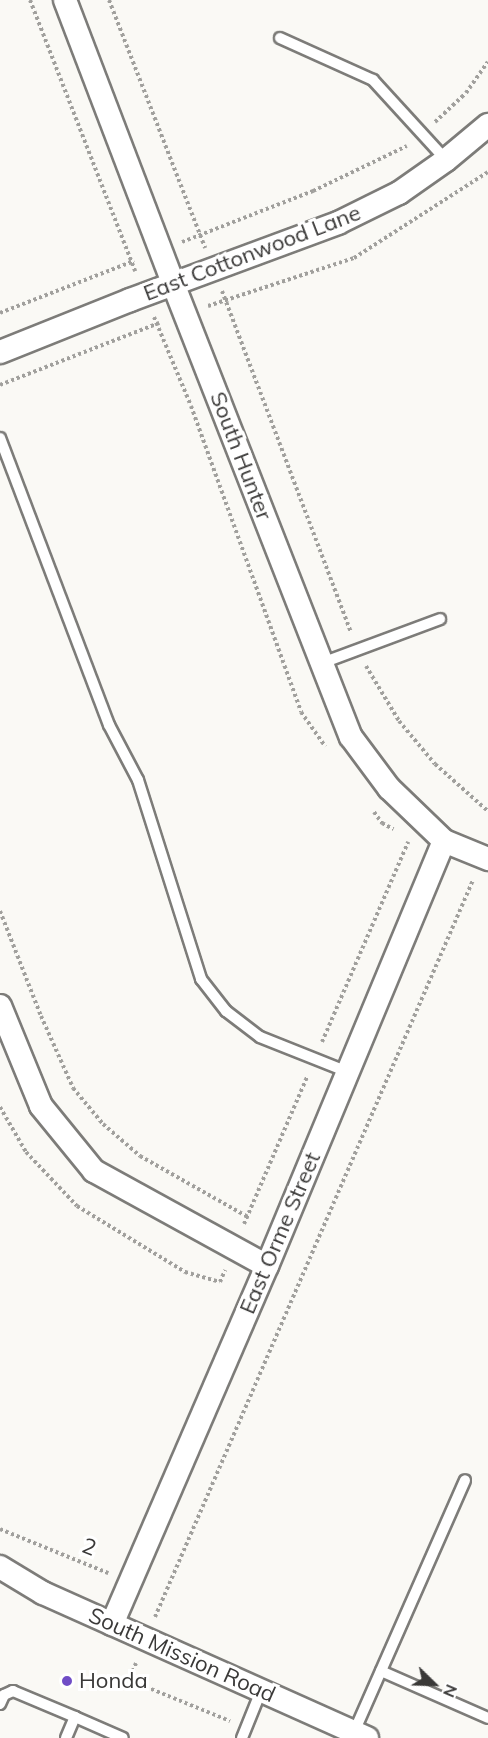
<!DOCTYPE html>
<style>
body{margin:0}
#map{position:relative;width:488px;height:1738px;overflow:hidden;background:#faf9f5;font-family:Mulish,sans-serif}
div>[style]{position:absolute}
.path>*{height:4px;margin-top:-2px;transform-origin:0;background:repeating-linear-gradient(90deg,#a1a09d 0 3px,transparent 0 6px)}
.roads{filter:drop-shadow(2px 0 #7d7c79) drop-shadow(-2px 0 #7d7c79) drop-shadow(0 2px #7d7c79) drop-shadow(0 -2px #7d7c79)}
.lane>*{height:10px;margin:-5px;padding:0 5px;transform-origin:5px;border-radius:5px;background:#fff}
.street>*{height:22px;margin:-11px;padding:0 11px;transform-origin:11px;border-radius:11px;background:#fff}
.dots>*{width:16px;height:16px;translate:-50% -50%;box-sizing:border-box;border:3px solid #fff;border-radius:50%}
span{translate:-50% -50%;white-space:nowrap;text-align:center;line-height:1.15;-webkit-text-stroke:6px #fff;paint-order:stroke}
.street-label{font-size:22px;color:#3a3938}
.poi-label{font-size:22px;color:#3a3938}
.left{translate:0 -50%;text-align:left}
.north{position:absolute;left:404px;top:1654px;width:60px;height:60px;-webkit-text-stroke:4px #fff;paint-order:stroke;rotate:113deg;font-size:16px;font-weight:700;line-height:24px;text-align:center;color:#3a3938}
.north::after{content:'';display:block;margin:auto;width:21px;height:27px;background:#3a3938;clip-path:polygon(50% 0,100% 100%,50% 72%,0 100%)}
</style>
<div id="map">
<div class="path">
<div style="left:30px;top:0;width:291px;rotate:68.8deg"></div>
<div style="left:109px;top:0;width:266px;rotate:68.8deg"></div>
<div style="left:435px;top:122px;width:42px;rotate:-43.1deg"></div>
<div style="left:466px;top:93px;width:38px;rotate:-55deg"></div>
<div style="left:182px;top:242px;width:141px;rotate:-21.3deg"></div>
<div style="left:313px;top:191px;width:104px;rotate:-25.6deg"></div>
<div style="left:222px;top:291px;width:365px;rotate:69.3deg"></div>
<div style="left:208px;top:306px;width:154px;rotate:-18.2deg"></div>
<div style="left:354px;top:258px;width:159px;rotate:-32.7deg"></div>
<div style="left:0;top:313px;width:144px;rotate:-21.2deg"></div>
<div style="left:154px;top:317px;width:96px;rotate:67.4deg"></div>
<div style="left:191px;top:406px;width:325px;rotate:70.2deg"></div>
<div style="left:301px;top:712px;width:42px;rotate:54.8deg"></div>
<div style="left:0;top:385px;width:171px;rotate:-21.3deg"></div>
<div style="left:366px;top:666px;width:64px;rotate:59deg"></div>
<div style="left:399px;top:721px;width:56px;rotate:50.1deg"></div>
<div style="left:435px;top:764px;width:71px;rotate:41.6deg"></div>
<div style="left:374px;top:812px;width:14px;rotate:54deg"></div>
<div style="left:382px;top:823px;width:13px;rotate:29deg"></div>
<div style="left:0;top:911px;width:113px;rotate:68.7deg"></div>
<div style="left:41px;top:1016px;width:79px;rotate:66deg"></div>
<div style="left:73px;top:1088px;width:47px;rotate:50.2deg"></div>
<div style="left:103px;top:1124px;width:49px;rotate:40.9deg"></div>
<div style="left:140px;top:1156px;width:124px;rotate:29.5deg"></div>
<div style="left:322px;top:1042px;width:218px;rotate:-66.7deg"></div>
<div style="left:0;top:1107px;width:52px;rotate:60deg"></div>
<div style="left:26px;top:1152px;width:74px;rotate:46.6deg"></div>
<div style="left:77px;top:1206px;width:127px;rotate:31.4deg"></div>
<div style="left:185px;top:1272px;width:36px;rotate:16deg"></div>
<div style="left:220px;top:1282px;width:13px;rotate:-67deg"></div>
<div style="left:244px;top:1224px;width:160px;rotate:-66.8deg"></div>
<div style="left:0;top:1529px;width:117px;rotate:22.2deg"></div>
<div style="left:155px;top:1617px;width:803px;rotate:-66.66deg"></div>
<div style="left:136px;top:1663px;width:18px;rotate:112deg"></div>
<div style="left:129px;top:1680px;width:109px;rotate:22.1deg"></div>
</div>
<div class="roads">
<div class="lane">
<div style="left:280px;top:38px;width:102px;rotate:24.3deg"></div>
<div style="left:373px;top:80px;width:108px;rotate:47.6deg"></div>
<div style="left:0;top:438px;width:307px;rotate:69.2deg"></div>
<div style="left:109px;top:725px;width:62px;rotate:62.2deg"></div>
<div style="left:138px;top:780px;width:209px;rotate:72.4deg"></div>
<div style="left:201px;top:979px;width:41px;rotate:52deg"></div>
<div style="left:226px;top:1011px;width:43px;rotate:37.4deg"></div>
<div style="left:260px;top:1037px;width:95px;rotate:21.7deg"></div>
<div style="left:322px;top:663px;width:126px;rotate:-20.4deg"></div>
<div style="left:381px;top:1671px;width:117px;rotate:23.7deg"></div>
<div style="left:0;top:1704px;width:10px;rotate:-66deg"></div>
<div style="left:4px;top:1695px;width:10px;rotate:-24deg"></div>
<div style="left:13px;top:1691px;width:67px;rotate:22.8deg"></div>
<div style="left:354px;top:1732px;width:275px;rotate:-66.2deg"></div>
<div style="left:66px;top:1738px;width:23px;rotate:-67deg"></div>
<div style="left:75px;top:1717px;width:52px;rotate:23.6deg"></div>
<div style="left:242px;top:1738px;width:51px;rotate:-68deg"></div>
</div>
<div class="street">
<div style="left:65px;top:0;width:306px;rotate:69.1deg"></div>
<div style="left:174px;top:286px;width:484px;rotate:68.6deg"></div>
<div style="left:351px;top:737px;width:64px;rotate:53.3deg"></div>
<div style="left:389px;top:788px;width:76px;rotate:43.9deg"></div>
<div style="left:444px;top:841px;width:48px;rotate:22.2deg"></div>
<div style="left:0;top:352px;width:140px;rotate:-21.8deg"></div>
<div style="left:130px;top:300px;width:222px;rotate:-20.3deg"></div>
<div style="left:338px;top:223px;width:68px;rotate:-26.2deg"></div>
<div style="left:399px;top:193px;width:57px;rotate:-35.1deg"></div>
<div style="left:446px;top:160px;width:55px;rotate:-39.8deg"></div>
<div style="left:0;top:1006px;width:108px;rotate:67.7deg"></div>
<div style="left:41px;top:1106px;width:84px;rotate:50.8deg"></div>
<div style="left:94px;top:1171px;width:197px;rotate:28.8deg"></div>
<div style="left:0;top:1567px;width:50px;rotate:31.2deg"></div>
<div style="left:43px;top:1593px;width:355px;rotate:24.1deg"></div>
<div style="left:112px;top:1624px;width:390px;rotate:-66.6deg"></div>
<div style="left:267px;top:1266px;width:460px;rotate:-67.4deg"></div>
</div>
</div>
<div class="dots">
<div style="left:67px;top:1681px;background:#704dc6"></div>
</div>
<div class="street-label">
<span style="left:252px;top:253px;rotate:-21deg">East Cottonwood Lane</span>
<span style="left:241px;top:456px;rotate:69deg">South Hunter</span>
<span style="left:280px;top:1233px;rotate:-67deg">East Orme Street</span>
<span style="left:89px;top:1547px;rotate:22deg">2</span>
<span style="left:182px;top:1655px;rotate:24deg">South Mission Road</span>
</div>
<div class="poi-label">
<span class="left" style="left:79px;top:1681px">Honda</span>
</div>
<div class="north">N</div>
</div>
